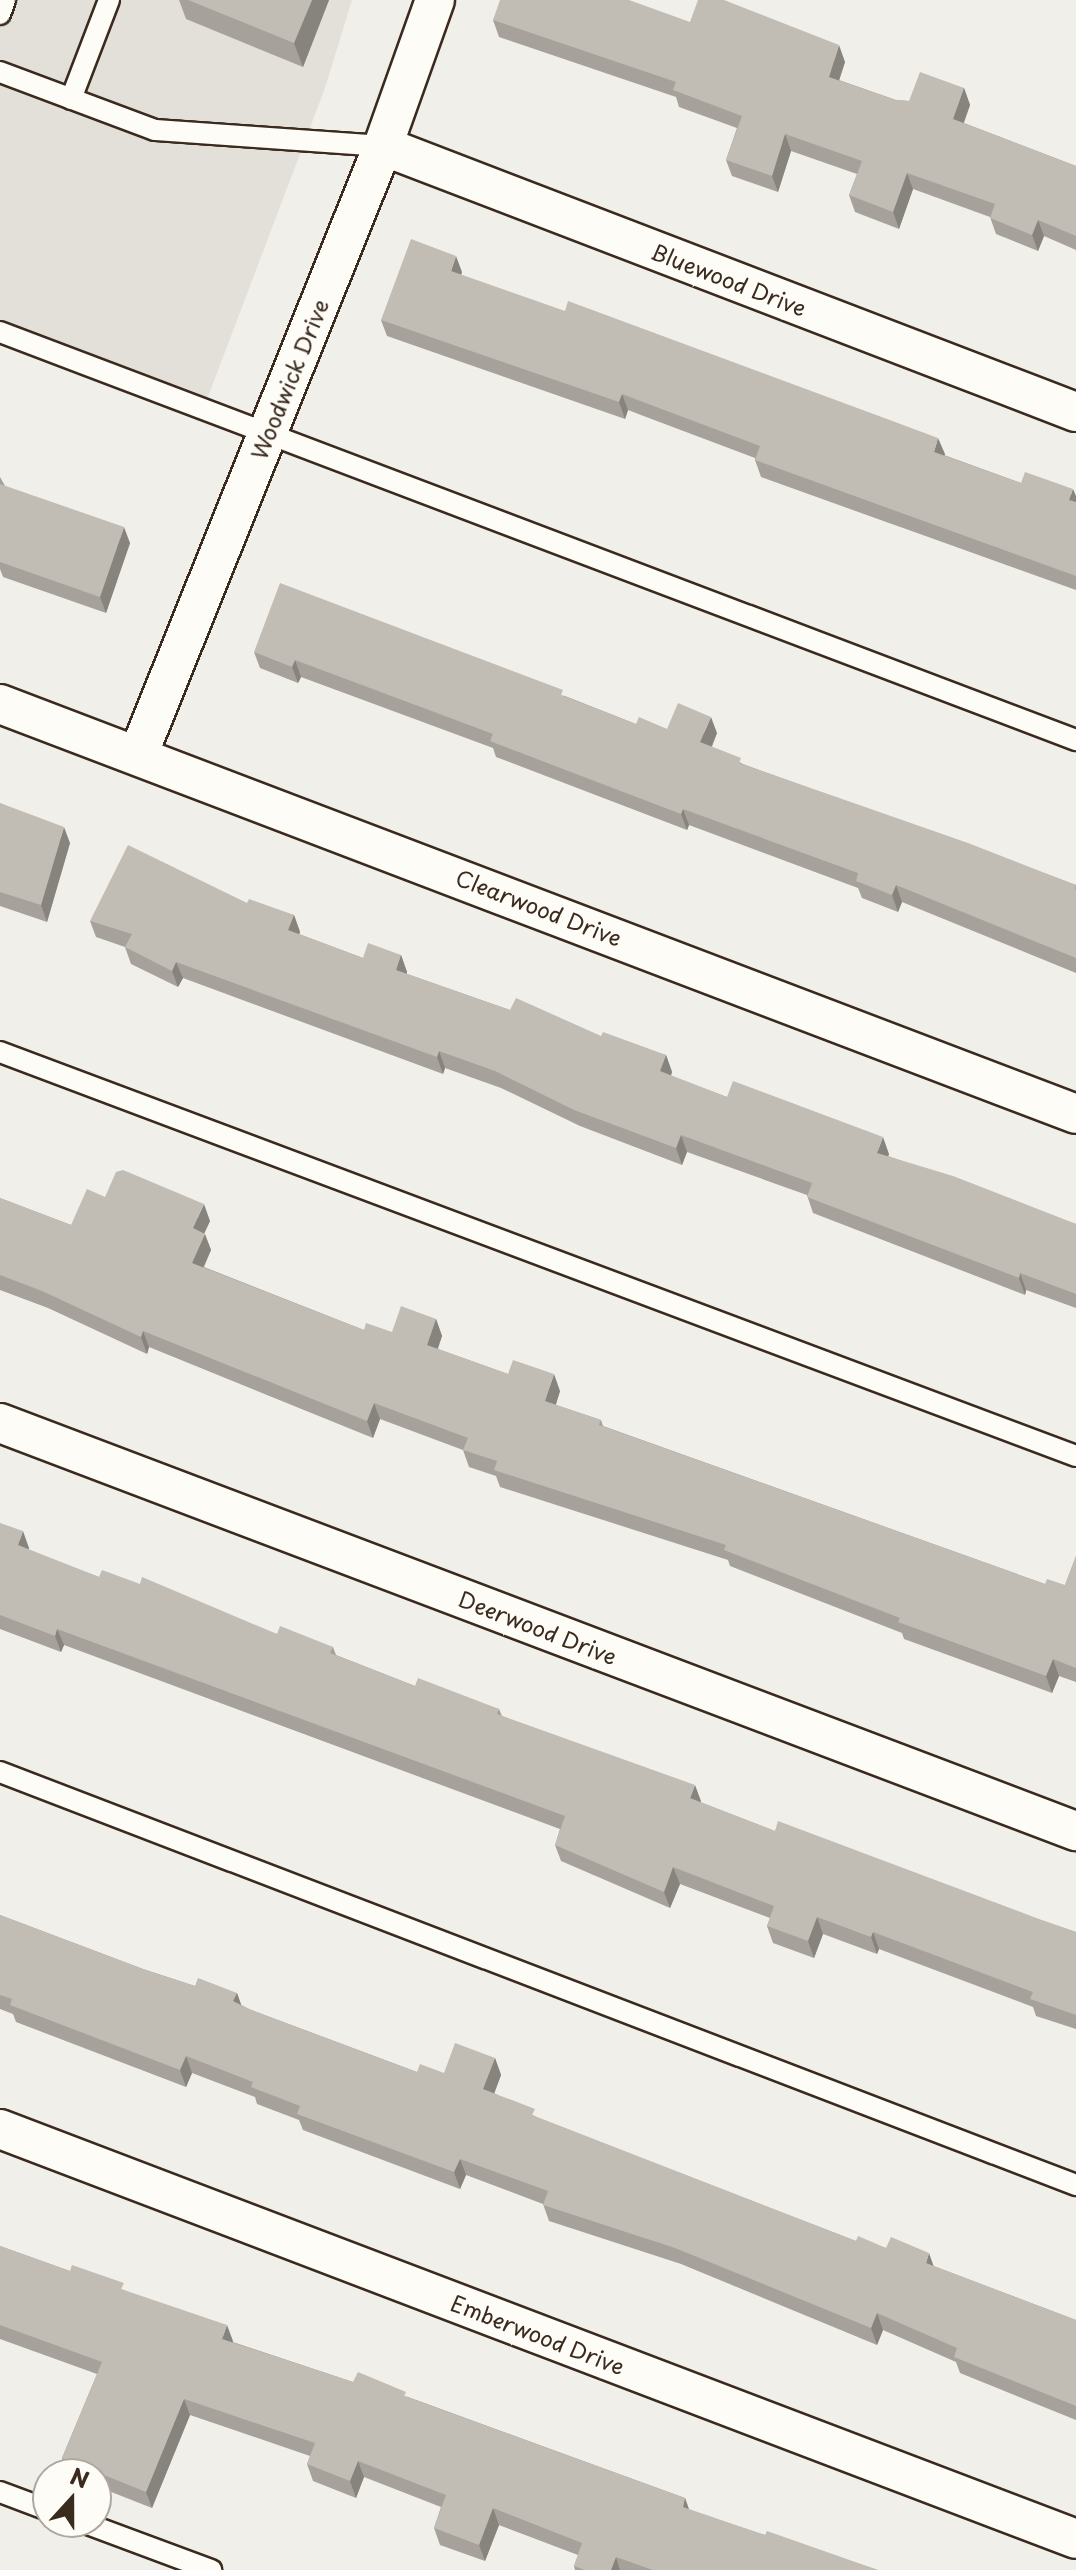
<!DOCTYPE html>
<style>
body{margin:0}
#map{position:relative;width:1076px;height:2570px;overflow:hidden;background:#f1efea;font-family:"Playpen Sans",sans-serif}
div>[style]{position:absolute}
.built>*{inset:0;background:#e3e0da}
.roads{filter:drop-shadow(2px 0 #3b2a1e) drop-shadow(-2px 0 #3b2a1e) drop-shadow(0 2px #3b2a1e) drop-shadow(0 -2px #3b2a1e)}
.service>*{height:20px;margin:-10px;padding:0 10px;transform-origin:10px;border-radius:10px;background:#fdfcf7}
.minor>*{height:38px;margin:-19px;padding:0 19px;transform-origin:19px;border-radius:19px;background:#fdfcf7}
.wall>*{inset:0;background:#a6a29b}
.shaded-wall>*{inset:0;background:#87847e}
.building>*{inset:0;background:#c1bcb4}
span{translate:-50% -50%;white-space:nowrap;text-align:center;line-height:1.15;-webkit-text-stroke:8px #fdfcf7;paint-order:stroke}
.street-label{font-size:22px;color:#3b2a1e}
.north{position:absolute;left:32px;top:2458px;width:80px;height:80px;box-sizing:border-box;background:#fdfcf7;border:2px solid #afa8a0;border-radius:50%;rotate:21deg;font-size:22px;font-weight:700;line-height:32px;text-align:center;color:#3b2a1e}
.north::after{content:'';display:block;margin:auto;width:28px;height:36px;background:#3b2a1e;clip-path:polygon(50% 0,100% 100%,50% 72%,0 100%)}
</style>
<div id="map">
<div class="built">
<div style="clip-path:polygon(0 0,352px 0,325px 88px,206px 402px,0 325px)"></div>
</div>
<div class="roads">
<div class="service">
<div style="left:0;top:14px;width:15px;rotate:-70deg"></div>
<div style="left:0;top:72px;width:165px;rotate:20.5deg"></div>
<div style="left:155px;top:130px;width:229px;rotate:4deg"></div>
<div style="left:71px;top:99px;width:106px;rotate:-69deg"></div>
<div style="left:0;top:332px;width:1151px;rotate:20.77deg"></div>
<div style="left:0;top:1052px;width:1149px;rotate:20.58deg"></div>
<div style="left:0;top:1772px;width:1153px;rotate:21deg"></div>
<div style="left:0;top:2492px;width:51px;rotate:20.6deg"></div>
<div style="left:82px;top:2522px;width:138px;rotate:20.4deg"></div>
</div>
<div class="minor">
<div style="left:383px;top:146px;width:742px;rotate:21deg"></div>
<div style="left:0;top:704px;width:1151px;rotate:20.86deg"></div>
<div style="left:138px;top:755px;width:656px;rotate:-68.09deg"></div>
<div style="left:383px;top:146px;width:155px;rotate:-70.4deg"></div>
<div style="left:0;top:1423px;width:1151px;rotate:20.77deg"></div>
<div style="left:0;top:2129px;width:1151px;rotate:20.86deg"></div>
</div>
</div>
<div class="wall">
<div style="clip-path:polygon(179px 0,329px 0,303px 67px,186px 19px)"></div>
<div style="clip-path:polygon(493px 20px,690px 22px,845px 62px,839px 80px,896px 100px,909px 101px,964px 88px,970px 105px,964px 123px,1076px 166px,1076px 250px,1044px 236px,1038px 251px,996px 234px,990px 217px,913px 189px,899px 229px,855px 212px,849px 195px,857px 174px,791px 151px,778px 192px,732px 176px,726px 160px,737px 128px,679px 107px,676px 97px,499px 37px)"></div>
<div style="clip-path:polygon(462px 272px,461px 275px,945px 454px,944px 455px,1021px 483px,1076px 496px,1076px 590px,761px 477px,755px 460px,755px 458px,628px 410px,625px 419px,387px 336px,381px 320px)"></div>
<div style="clip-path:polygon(0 477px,5px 486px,130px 543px,106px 613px,3px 577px,0 569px)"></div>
<div style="clip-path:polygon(254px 652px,565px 696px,636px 724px,667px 729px,717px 733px,712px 747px,743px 764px,1076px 885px,1076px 973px,902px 902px,898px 912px,862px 898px,858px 888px,689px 825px,687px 830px,496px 757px,493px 748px,301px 677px,298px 683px,260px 668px)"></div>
<div style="clip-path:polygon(0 803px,70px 843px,47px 922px,0 906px)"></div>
<div style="clip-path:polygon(247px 903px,294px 915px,300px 932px,299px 934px,363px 958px,401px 955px,407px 972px,407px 974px,510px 1010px,666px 1055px,672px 1072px,671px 1076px,727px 1097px,889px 1154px,888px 1156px,1076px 1224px,1076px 1308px,1026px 1290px,1025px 1295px,813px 1213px,807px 1195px,687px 1152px,682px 1165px,580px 1126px,501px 1088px,445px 1068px,443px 1074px,183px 978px,178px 987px,131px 964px,125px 947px,96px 937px,90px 921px)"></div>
<div style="clip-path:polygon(105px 1197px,210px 1221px,204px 1233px,211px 1250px,204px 1267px,364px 1330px,392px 1332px,436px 1319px,442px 1336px,438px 1349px,508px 1374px,560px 1391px,556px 1405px,601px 1420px,603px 1426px,1045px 1584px,1065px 1585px,1076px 1556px,1076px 1682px,1059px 1676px,1052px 1693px,904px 1639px,902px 1633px,730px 1566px,728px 1560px,500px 1487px,496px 1476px,469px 1467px,463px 1450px,380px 1419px,373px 1438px,149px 1347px,147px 1354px,48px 1308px,0 1290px,0 1198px,71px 1225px)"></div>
<div style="clip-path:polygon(0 1523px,29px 1548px,28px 1550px,99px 1577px,277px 1634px,333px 1647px,336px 1655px,415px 1686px,499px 1709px,502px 1716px,700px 1802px,775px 1831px,1076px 1932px,1076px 2029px,1036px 2016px,1033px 2007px,879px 1949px,877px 1954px,823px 1934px,814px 1958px,773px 1943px,767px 1926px,770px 1918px,680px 1884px,670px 1908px,561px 1861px,555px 1845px,560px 1829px,64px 1645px,61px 1652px,0 1629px)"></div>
<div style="clip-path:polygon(0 1915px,143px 1969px,195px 1986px,237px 1993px,241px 2005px,249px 2009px,417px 2072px,444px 2073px,495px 2058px,501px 2075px,494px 2093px,538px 2118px,856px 2241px,886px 2248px,1076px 2320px,1076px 2420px,960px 2373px,956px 2362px,883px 2330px,877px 2345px,681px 2264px,549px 2221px,543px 2204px,466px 2175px,460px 2189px,303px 2130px,299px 2120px,257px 2104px,255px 2097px,192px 2073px,186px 2087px,16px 2022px,13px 2014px,0 2009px)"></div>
<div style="clip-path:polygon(0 2246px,126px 2291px,233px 2342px,353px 2382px,408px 2397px,685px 2498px,689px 2510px,765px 2535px,878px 2570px,575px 2570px,574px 2566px,578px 2555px,499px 2525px,485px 2561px,440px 2545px,434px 2528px,441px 2507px,364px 2477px,356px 2498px,313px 2481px,307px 2464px,310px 2456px,190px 2415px,152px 2508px,96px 2486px,96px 2474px,68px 2474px,62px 2458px,97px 2374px,0 2339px)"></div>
</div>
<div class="shaded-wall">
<div style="clip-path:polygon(312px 0,329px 0,303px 67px,294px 43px)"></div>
<div style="clip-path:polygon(839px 45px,845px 62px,835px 93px,829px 77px)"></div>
<div style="clip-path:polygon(964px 88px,970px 105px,959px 135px,953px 119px)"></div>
<div style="clip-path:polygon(785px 134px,791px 151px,778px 192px,772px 176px)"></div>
<div style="clip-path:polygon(907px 173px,913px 189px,899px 229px,893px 212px)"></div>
<div style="clip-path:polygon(1038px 220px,1044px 236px,1038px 251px,1032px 235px)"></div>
<div style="clip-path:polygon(456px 256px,462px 272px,457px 288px,451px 271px)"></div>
<div style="clip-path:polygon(622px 394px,628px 410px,625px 419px,619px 402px)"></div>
<div style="clip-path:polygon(938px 438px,945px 454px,940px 468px,934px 452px)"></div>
<div style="clip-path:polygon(1073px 489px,1076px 496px,1076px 514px,1069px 500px)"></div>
<div style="clip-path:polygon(124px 527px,130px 543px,106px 613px,100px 597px)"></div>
<div style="clip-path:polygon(295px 660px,301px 677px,298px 683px,292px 667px)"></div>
<div style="clip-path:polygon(711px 717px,717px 733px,706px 759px,700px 742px)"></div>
<div style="clip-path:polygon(683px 809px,689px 825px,687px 830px,681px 814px)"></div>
<div style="clip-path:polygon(64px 827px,70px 843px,47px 922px,41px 905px)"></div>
<div style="clip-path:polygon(896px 885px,902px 902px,898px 912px,892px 895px)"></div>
<div style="clip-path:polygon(294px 915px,300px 932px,294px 947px,288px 930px)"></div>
<div style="clip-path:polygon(401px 955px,407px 972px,402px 987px,396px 970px)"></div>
<div style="clip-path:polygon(176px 962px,183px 978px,178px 987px,172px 971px)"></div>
<div style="clip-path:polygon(439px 1051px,445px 1068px,443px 1074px,437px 1057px)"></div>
<div style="clip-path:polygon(666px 1055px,672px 1072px,666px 1088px,660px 1071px)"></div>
<div style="clip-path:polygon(681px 1135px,687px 1152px,682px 1165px,676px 1148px)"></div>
<div style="clip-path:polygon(883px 1137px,889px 1154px,883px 1169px,877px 1153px)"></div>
<div style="clip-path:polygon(204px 1204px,210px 1221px,199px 1245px,193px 1228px)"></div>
<div style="clip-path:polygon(205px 1234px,211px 1250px,198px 1279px,192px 1263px)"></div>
<div style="clip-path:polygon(1020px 1273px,1026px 1290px,1025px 1295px,1019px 1278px)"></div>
<div style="clip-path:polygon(436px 1319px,442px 1336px,433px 1361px,427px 1345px)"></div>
<div style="clip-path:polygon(143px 1331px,149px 1347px,147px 1354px,141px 1337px)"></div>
<div style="clip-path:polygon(554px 1374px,560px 1391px,551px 1418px,545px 1401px)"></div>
<div style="clip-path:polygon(374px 1403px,380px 1419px,373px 1438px,367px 1421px)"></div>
<div style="clip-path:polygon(23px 1531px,29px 1548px,24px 1562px,18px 1545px)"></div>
<div style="clip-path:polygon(57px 1629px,64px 1645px,61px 1652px,55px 1636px)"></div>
<div style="clip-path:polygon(1053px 1659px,1059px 1676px,1052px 1693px,1046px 1676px)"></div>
<div style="clip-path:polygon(695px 1785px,701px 1801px,696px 1814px,690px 1798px)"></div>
<div style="clip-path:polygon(673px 1867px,680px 1884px,670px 1908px,664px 1892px)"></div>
<div style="clip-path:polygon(817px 1917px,823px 1934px,814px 1958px,808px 1941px)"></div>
<div style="clip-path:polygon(873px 1932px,879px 1949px,877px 1954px,871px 1937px)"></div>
<div style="clip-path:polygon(237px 1993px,243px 2010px,233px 2001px)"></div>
<div style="clip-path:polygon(186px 2056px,192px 2073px,186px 2087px,180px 2070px)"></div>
<div style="clip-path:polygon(495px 2058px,501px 2075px,490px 2105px,483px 2089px)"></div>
<div style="clip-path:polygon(460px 2159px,466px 2175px,460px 2189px,454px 2172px)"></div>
<div style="clip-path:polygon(929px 2253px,935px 2270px,926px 2263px)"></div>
<div style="clip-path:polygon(877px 2313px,883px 2330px,877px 2345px,871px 2328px)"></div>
<div style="clip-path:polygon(227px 2325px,233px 2341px,228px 2355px,222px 2339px)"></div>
<div style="clip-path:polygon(184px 2399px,190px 2415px,152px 2508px,146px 2492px)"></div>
<div style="clip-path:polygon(358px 2461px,364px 2477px,356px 2498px,350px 2481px)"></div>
<div style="clip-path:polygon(685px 2498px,691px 2515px,683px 2507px)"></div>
<div style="clip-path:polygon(493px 2508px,499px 2525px,485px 2561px,479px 2545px)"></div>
<div style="clip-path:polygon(616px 2557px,620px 2570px,611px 2570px)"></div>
</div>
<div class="building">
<div style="clip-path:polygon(188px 0,312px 0,294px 43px)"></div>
<div style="clip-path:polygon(500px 0,629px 0,690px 22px,698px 0,724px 0,839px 45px,829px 77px,896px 100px,909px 101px,920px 72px,964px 88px,953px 119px,1076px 166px,1076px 236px,1038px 220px,1032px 235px,990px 218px,995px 204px,907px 173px,893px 212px,849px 195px,862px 161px,785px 134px,772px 176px,726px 160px,742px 116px,673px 90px,676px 82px,493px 20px)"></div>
<div style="clip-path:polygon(411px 239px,456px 256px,451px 271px,565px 311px,568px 301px,938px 438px,934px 452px,1021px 483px,1025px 472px,1073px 489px,1069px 500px,1076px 502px,1076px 576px,755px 460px,760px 446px,622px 394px,619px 402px,381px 320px)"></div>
<div style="clip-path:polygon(0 484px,124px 527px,100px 597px,0 562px)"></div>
<div style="clip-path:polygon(280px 583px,563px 690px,561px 695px,636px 724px,639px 717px,667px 729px,678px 703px,711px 717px,700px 742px,741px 758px,739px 763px,968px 843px,1076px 885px,1075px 889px,1076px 890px,1076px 958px,896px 885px,892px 895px,856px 881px,858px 873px,683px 809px,681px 814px,490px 741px,493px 734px,295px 660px,292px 667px,254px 652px)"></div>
<div style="clip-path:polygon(0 803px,64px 827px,41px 905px,0 892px)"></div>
<div style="clip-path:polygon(128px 845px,247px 903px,249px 899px,294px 915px,288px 930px,363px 958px,368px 943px,401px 955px,396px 970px,510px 1010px,516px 998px,601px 1036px,603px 1032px,666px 1055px,660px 1071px,727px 1097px,733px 1081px,883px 1137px,877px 1153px,953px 1176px,1076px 1224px,1076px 1294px,1020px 1273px,1019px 1278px,807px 1197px,812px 1183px,681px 1135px,676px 1148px,574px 1110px,495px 1071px,439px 1051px,437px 1057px,176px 962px,172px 971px,125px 947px,132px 934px,90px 921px)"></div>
<div style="clip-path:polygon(123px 1170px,204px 1204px,193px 1228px,205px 1234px,192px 1263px,364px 1330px,366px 1323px,392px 1332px,401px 1306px,436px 1319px,427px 1345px,508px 1374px,513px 1360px,554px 1374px,545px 1401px,601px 1420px,599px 1425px,1045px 1584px,1047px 1579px,1065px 1585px,1076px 1556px,1076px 1668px,1053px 1659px,1046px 1676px,898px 1622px,900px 1618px,724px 1550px,726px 1545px,494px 1470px,497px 1461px,463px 1450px,468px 1438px,374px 1403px,367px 1421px,143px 1331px,141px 1337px,42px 1291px,0 1275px,0 1198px,71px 1225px,87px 1189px,105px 1197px,116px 1172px)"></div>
<div style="clip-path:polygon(0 1523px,23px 1531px,18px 1545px,99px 1577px,102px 1570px,140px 1584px,142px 1577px,277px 1634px,280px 1626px,333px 1647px,330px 1653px,415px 1686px,418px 1678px,499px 1709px,497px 1714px,695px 1785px,690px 1798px,775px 1831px,778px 1821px,1039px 1919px,1076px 1932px,1076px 2015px,1030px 1999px,1033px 1992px,873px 1932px,871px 1937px,817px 1917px,808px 1941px,767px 1926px,774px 1906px,673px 1867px,664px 1892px,555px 1845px,565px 1816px,57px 1629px,55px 1636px,0 1615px)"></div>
<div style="clip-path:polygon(0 1915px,143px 1969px,195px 1986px,198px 1978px,237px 1993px,233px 2001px,249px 2009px,417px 2072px,420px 2064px,444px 2073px,455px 2043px,495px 2058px,483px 2089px,535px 2109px,532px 2115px,856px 2241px,858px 2236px,886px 2248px,891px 2237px,929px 2253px,926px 2263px,1076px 2320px,1076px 2406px,954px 2357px,957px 2348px,877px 2313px,871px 2328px,675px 2248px,543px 2205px,548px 2191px,460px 2159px,454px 2172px,297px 2114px,300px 2106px,251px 2087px,253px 2082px,186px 2056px,180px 2070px,10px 2005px,12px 1999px,0 1995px)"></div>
<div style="clip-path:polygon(0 2246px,70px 2271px,72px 2265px,124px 2283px,121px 2289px,227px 2325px,222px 2339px,353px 2382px,358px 2372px,406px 2392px,404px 2396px,685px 2498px,683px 2507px,765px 2535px,767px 2531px,878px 2570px,653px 2570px,616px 2557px,611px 2570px,585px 2570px,574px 2566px,582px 2543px,493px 2508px,479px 2545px,434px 2528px,446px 2495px,358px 2461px,350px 2481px,307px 2464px,315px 2443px,184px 2399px,146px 2492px,62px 2458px,102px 2362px,0 2325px)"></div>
</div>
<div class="street-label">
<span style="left:729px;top:279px;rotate:21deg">Bluewood Drive</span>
<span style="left:289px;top:379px;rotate:-68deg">Woodwick Drive</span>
<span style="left:539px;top:907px;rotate:21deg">Clearwood Drive</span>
<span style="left:538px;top:1627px;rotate:21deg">Deerwood Drive</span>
<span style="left:538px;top:2334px;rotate:21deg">Emberwood Drive</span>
</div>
<div class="north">N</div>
</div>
